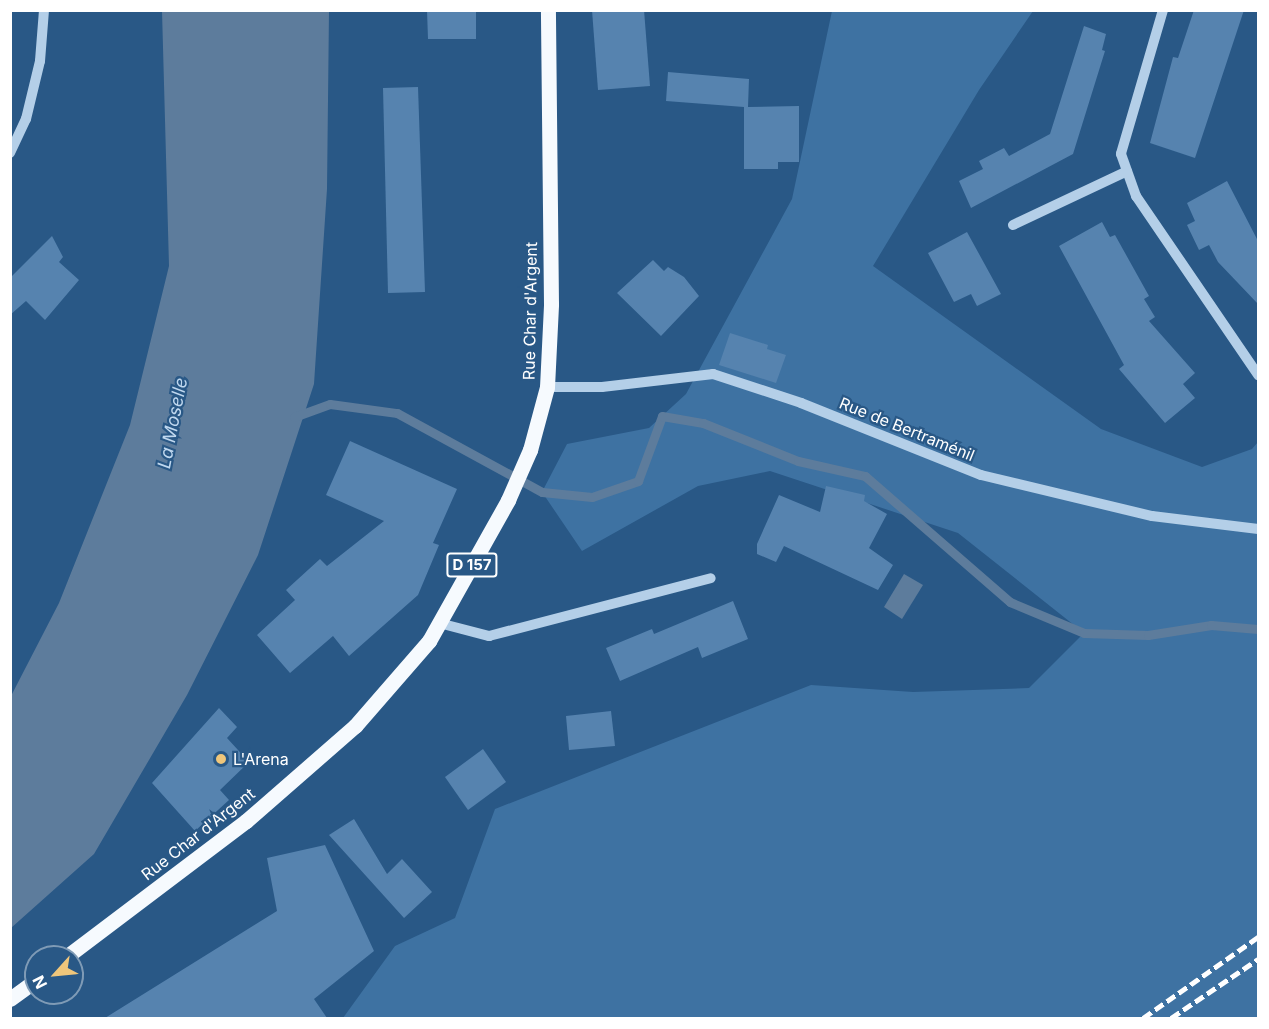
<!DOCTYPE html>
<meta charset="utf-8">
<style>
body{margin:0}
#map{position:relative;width:1269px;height:1029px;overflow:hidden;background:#295886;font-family:Inter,sans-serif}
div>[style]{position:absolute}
.green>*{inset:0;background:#3e72a2}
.water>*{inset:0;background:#5d7c9c}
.stream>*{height:9px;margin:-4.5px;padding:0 4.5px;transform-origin:4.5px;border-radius:4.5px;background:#5d7c9c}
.building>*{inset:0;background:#5683af}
.minor>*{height:10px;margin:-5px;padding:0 5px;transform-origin:5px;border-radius:5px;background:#b4cfe8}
.major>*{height:15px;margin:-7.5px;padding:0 7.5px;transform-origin:7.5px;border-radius:7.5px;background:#f6fafe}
.rail>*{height:4.5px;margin-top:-2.25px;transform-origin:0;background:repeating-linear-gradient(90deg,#fff 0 10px,transparent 0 14.5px)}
.dots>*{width:16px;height:16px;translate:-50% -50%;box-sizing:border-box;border:3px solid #295886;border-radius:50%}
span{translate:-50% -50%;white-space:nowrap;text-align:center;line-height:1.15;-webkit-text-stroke:4.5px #295886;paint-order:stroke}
.shield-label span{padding:2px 4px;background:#295886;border:2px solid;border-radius:4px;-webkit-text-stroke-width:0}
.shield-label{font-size:15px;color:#fff;font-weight:700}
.street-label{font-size:16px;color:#fff}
.poi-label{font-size:16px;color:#fff}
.left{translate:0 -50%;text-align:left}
.water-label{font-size:18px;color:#c0d8ef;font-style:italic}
.frame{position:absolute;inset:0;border:12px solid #fff;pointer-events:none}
.north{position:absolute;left:24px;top:945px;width:60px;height:60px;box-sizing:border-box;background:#295886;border:2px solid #7f9bb6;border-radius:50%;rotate:243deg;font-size:16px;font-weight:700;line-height:24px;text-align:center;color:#fff}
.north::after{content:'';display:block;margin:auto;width:21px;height:27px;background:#efc67b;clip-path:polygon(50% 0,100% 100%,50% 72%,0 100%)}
</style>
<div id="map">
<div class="green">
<div style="clip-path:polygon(832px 11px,1033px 11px,979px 90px,873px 266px,1101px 429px,1202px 467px,1252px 449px,1258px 442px,1258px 1018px,343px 1018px,395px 946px,455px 918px,495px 809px,811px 685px,913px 692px,1029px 688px,1084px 633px,958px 533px,770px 471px,698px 486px,582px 551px,542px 492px,567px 444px,649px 428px,686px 394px,792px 199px)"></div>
</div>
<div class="water">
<div style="clip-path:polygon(162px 11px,329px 11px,327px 189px,314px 384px,258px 555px,187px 695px,94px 854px,11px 928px,11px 696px,59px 603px,130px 425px,169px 266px)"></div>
<div style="clip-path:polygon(904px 574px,923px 585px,902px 619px,884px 607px)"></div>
</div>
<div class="stream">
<div style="left:294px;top:417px;width:38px;rotate:-20deg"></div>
<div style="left:330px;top:404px;width:68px;rotate:7.7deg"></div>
<div style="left:397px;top:413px;width:165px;rotate:28.6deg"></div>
<div style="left:542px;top:492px;width:50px;rotate:5.7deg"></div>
<div style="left:592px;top:497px;width:49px;rotate:-19.2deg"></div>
<div style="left:638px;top:481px;width:69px;rotate:-69.7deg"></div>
<div style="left:662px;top:416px;width:42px;rotate:9.7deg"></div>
<div style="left:703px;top:423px;width:102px;rotate:21.8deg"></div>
<div style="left:798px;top:461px;width:69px;rotate:12.6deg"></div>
<div style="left:865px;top:476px;width:192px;rotate:41deg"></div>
<div style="left:1010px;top:602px;width:80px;rotate:22.7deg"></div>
<div style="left:1084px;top:633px;width:64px;rotate:1.8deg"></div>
<div style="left:1148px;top:635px;width:64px;rotate:-9deg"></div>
<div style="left:1211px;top:625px;width:47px;rotate:4.9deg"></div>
</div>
<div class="building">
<div style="clip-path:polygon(427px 10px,476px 10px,476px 39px,428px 39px)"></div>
<div style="clip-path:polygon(592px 10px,644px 10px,650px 86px,598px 90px)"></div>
<div style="clip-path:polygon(1194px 10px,1244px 10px,1195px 158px,1150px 143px,1173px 57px,1178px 58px)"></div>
<div style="clip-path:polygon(1084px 26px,1106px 34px,1102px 50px,1105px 51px,1073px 154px,971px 208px,959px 181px,983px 169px,979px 161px,1004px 148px,1009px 156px,1050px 134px)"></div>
<div style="clip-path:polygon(668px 72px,749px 79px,748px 107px,799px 106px,799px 162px,778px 162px,778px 169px,744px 169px,744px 107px,666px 101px)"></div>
<div style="clip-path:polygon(418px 87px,425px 292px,388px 293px,383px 88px)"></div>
<div style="clip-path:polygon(1227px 181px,1258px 241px,1258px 304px,1218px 262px,1209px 245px,1199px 250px,1187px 225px,1195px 221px,1187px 203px)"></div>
<div style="clip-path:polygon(1102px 222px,1110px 237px,1115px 235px,1149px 296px,1144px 299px,1155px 317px,1149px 321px,1195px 373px,1183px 384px,1195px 398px,1165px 423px,1119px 369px,1124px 365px,1059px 246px)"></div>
<div style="clip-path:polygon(967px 232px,1001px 294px,977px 306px,971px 294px,954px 302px,928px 253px)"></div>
<div style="clip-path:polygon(52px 236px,63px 257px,59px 262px,79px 280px,45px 320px,26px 301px,10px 315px,10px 278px)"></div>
<div style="clip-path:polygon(653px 260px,664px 271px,668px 267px,684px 277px,699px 296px,661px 336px,617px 293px)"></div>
<div style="clip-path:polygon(730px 333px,768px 345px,767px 349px,786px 355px,776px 383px,719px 365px)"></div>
<div style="clip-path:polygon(350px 441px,457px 489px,433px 543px,439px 545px,418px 595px,349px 656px,333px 636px,290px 673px,257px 635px,295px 600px,286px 590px,320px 559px,327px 566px,384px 521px,326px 495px)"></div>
<div style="clip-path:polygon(826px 486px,865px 495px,864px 501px,887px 514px,869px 548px,893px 565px,878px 590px,784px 546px,776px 562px,757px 554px,757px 544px,779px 495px,820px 512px)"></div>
<div style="clip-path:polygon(733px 601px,748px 639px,702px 658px,698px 647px,620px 681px,606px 648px,652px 629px,654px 634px)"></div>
<div style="clip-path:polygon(219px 708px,237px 727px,227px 738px,249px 762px,220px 790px,229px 800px,195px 831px,152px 783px)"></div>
<div style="clip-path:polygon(611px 711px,615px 746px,569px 750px,566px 716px)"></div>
<div style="clip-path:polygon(483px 749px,506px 782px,468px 810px,445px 777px)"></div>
<div style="clip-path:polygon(354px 819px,387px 874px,402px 859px,432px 892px,404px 918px,329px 835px)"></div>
<div style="clip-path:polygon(325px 845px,374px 951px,314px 999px,327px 1018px,105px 1018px,277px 911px,267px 858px)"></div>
</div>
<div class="minor">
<div style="left:1163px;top:10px;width:150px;rotate:106.3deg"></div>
<div style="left:1121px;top:154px;width:45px;rotate:70.3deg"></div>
<div style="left:1136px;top:196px;width:217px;rotate:55.7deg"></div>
<div style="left:10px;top:153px;width:38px;rotate:-65deg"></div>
<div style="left:26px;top:119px;width:60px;rotate:-76.4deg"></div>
<div style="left:40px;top:61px;width:51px;rotate:-85.5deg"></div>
<div style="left:1013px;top:225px;width:126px;rotate:-25.3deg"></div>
<div style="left:547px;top:387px;width:55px"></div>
<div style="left:602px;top:387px;width:112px;rotate:-6.7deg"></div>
<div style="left:713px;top:374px;width:93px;rotate:18.2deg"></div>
<div style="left:801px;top:403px;width:194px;rotate:21.8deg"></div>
<div style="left:981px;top:475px;width:176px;rotate:13.5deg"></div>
<div style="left:1152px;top:516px;width:107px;rotate:7deg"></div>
<div style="left:439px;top:623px;width:52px;rotate:14.6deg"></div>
<div style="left:489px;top:636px;width:229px;rotate:-14.6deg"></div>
</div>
<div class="major">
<div style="left:66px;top:957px;width:226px;rotate:-37.1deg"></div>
<div style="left:246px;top:821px;width:145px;rotate:-41.1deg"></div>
<div style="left:355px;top:726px;width:113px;rotate:-49deg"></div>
<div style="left:429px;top:641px;width:162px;rotate:-60.7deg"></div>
<div style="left:508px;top:500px;width:55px;rotate:-66.3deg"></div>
<div style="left:530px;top:450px;width:65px;rotate:-74.9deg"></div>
<div style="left:547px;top:387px;width:83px;rotate:-87.2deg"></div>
<div style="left:551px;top:304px;width:294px;rotate:-90.6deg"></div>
<div style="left:10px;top:999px;width:32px;rotate:-36deg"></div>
</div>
<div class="rail">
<div style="left:1143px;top:1018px;width:141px;rotate:-35.2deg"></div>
<div style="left:1171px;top:1018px;width:105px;rotate:-34.1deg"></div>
</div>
<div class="dots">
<div style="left:221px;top:759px;background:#efc67b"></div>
</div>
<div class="shield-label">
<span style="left:472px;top:565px">D 157</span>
</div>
<div class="street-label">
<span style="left:530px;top:311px;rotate:-89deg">Rue Char d'Argent</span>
<span style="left:907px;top:429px;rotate:22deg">Rue de Bertraménil</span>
<span style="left:198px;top:834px;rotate:-38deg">Rue Char d'Argent</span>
</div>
<div class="poi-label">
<span class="left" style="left:233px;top:759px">L'Arena</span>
</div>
<div class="water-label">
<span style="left:173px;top:423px;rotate:-79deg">La Moselle</span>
</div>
<div class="frame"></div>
<div class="north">N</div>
</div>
